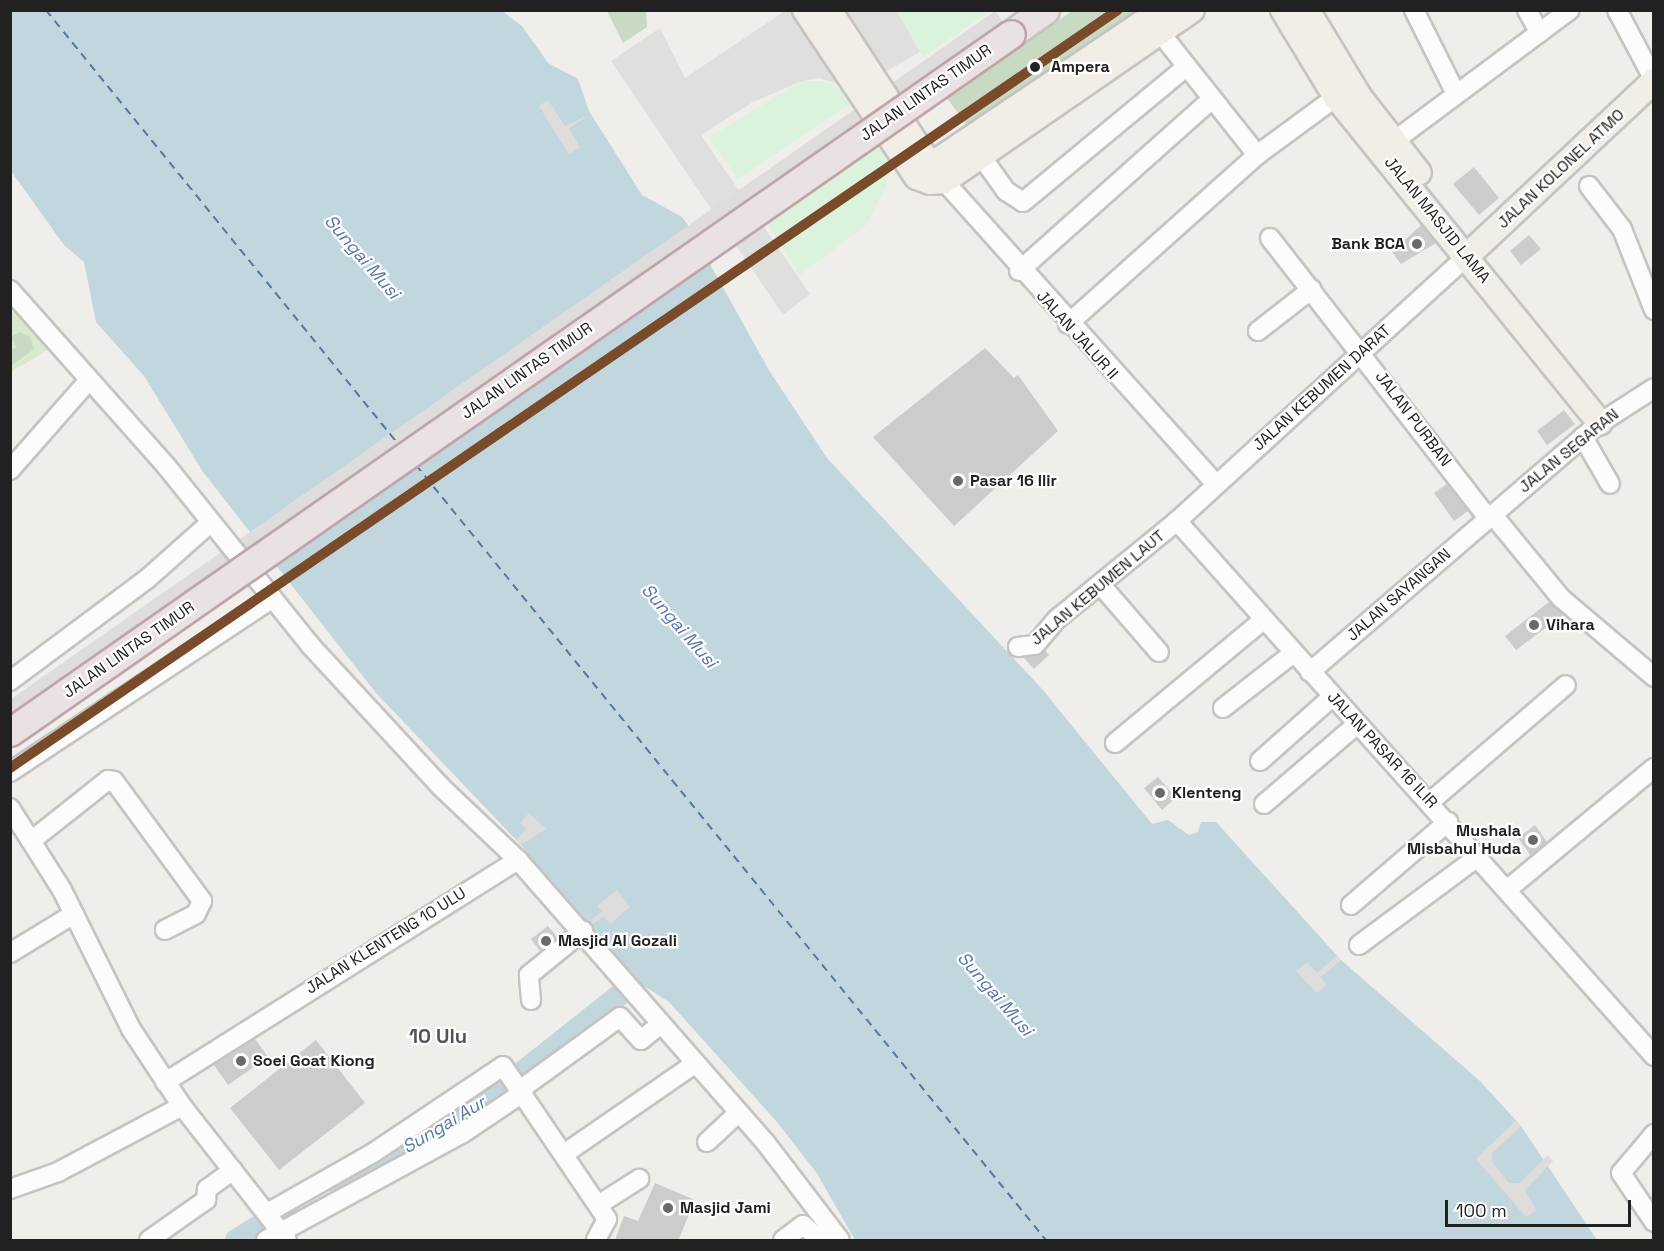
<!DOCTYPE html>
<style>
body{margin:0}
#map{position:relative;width:1664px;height:1251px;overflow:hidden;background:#efeeea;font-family:"Space Grotesk",sans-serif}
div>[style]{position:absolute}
.grass>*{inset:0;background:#d9e9cc}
.forest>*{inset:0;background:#c8dbc2}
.park>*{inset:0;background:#dbf2dd}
.parking>*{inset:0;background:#dfdfdd}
.water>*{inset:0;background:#c2d6de}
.pier>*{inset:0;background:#dedddc}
.river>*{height:22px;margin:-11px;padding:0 11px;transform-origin:11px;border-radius:11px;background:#c2d6de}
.ferry>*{height:1.5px;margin-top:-0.75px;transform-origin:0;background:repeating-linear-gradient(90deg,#5676a8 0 8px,transparent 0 14px)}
.building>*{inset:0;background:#cdccca}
.roads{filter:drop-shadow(2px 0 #c5c4c2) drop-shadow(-2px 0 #c5c4c2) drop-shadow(0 2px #c5c4c2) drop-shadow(0 -2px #c5c4c2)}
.minor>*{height:18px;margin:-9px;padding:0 9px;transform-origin:9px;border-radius:9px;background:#fdfcfc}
.major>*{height:24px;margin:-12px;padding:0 12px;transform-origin:12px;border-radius:12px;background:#f1ede7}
.highway>*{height:27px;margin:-13.5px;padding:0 13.5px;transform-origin:13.5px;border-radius:13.5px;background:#eae1e2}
.bridges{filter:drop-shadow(2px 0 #c1a4a9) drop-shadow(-2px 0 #c1a4a9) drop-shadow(0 2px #c1a4a9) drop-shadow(0 -2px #c1a4a9)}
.highway-bridge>*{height:27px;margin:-13.5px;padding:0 13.5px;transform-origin:13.5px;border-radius:13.5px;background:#eae1e2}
.rail-1>*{height:10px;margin:-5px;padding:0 5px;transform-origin:5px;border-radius:5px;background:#7a4b2a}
.dots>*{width:16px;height:16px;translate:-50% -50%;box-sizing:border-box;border:3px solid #fff;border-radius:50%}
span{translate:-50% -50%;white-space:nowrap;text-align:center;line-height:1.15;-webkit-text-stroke:4.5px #fff;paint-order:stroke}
.stop-label{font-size:16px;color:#212121;font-weight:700}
.left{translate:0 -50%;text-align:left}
.street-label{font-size:16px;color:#212121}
.poi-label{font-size:16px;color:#212121;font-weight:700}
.right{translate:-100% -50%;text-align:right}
.water-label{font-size:18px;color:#5676a8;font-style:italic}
.quarter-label{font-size:20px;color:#545454;font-weight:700}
.frame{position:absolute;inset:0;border:12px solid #212121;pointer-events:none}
.scale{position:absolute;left:1445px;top:1200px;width:186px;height:27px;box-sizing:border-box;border:3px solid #212121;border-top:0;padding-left:8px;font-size:18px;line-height:21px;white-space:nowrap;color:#212121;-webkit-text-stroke:4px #fff;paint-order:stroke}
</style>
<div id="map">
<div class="grass">
<div style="clip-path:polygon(10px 310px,33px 328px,47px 350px,11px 372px)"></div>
</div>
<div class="forest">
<div style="clip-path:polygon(607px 11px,646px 11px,647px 27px,623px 43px)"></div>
<div style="clip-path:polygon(1072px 11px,1145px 11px,970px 129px,946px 97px)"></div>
<div style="clip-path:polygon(20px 332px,30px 337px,34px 349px,11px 366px,11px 349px,17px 348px,11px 337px)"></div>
</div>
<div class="park">
<div style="clip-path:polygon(897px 11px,991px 11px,923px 57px)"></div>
<div style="clip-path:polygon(802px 81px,824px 81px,858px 98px,738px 179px,709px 137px)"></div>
<div style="clip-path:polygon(884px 140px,887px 184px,867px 224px,800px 275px,768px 225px)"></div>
</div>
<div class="parking">
<div style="clip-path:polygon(785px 11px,797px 11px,845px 86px,819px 78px,802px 81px,753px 102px,701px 135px,810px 294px,783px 315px,611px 61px,660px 28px,685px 78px)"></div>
<div style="clip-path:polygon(842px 11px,897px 11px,920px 52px,879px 75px)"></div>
</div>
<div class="water">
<div style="clip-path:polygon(11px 11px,502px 11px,522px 26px,548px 63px,578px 79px,589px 111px,642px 195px,682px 217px,690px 228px,770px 372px,827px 458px,1042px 689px,1152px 824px,1168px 820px,1189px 835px,1198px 832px,1201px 822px,1216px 822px,1341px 960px,1480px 1081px,1521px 1126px,1597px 1240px,855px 1240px,816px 1172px,777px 1122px,669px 1002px,627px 975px,521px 845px,376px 693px,203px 472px,144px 376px,96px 322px,84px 262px,64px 245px,11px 171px)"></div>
</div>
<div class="pier">
<div style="clip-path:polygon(995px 11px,1019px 45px,11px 749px,11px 699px)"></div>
<div style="clip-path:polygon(548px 100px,565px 126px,591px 114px,569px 128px,580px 147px,569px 155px,539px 106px)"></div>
<div style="clip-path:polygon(529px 813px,546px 829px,521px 845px,516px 840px,526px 829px,520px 823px)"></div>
<div style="clip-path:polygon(617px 890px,630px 907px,610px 924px,604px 916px,591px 926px,588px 922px,602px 912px,597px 906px)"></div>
<div style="clip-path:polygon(1337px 956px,1341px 960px,1321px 977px,1327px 985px,1317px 993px,1296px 971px,1307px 962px,1317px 973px)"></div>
<div style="clip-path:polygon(1516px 1120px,1521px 1126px,1492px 1153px,1493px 1163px,1509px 1183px,1519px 1183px,1548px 1155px,1553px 1161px,1525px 1190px,1536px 1210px,1526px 1217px,1476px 1159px)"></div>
</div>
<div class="river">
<div style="left:335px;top:1182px;width:102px;rotate:-25.1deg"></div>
<div style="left:427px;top:1139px;width:72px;rotate:-33deg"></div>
<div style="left:487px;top:1100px;width:190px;rotate:-38.4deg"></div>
<div style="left:236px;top:1240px;width:61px;rotate:-31.6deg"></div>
</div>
<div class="ferry">
<div style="left:46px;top:10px;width:560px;rotate:50.94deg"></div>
<div style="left:416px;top:465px;width:999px;rotate:50.89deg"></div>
</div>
<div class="building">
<div style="clip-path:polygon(1474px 167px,1499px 198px,1479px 215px,1453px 184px)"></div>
<div style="clip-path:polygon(1421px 225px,1436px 243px,1401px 264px,1392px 252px)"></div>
<div style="clip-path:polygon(1529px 235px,1541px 249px,1521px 265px,1510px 251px)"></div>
<div style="clip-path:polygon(985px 348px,1014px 378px,1018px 375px,1058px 431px,954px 526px,873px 437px)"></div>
<div style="clip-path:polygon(1564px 410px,1575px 424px,1547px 445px,1537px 431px)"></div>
<div style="clip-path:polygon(1447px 484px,1468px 511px,1454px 521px,1434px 493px)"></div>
<div style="clip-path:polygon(1549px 602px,1563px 615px,1516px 650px,1505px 636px)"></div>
<div style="clip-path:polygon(1045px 650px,1049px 655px,1034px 669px,1024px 658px)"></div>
<div style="clip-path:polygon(1158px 777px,1176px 798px,1162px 810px,1144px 788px)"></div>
<div style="clip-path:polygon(1535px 825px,1547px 842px,1531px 856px,1518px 838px)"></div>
<div style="clip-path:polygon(548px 926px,557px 937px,540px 951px,531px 939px)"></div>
<div style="clip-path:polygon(255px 1039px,268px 1057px,228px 1085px,214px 1065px)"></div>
<div style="clip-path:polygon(316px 1040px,365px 1103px,279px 1170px,230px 1108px)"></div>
<div style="clip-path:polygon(655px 1183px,695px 1200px,679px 1239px,615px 1240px,624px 1216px,638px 1221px)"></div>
</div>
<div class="roads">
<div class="minor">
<div style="left:1414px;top:10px;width:94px;rotate:63.4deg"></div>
<div style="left:1527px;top:10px;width:26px;rotate:61deg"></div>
<div style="left:1617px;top:10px;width:79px;rotate:62.1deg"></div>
<div style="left:1162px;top:35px;width:153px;rotate:51.6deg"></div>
<div style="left:1394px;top:141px;width:219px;rotate:-36.7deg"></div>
<div style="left:981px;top:156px;width:43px;rotate:54.5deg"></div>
<div style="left:1006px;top:191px;width:20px;rotate:33deg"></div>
<div style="left:1023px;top:202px;width:210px;rotate:-39.6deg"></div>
<div style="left:944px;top:181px;width:407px;rotate:48.1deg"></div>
<div style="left:1589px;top:186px;width:54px;rotate:52.5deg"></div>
<div style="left:1622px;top:229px;width:87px;rotate:68.4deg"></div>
<div style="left:1270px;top:238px;width:355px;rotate:52.1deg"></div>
<div style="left:1019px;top:271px;width:257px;rotate:-41.7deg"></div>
<div style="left:10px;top:290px;width:237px;rotate:48.4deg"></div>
<div style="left:167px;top:467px;width:228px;rotate:51.2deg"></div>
<div style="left:310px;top:645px;width:192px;rotate:47.3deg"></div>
<div style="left:440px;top:786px;width:108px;rotate:43.5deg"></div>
<div style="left:518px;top:860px;width:417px;rotate:147.8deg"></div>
<div style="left:1068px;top:324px;width:254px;rotate:-41.8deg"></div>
<div style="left:1257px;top:155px;width:98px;rotate:-36.3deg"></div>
<div style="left:1258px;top:331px;width:68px;rotate:-37.9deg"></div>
<div style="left:1583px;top:437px;width:54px;rotate:60.1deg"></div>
<div style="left:10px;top:470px;width:120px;rotate:-48.7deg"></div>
<div style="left:1492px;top:514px;width:109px;rotate:50.6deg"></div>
<div style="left:1561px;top:598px;width:122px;rotate:40.3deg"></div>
<div style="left:1177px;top:521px;width:717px;rotate:48.28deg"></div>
<div style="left:1100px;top:584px;width:90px;rotate:49.1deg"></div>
<div style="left:1018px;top:647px;width:17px;rotate:-7deg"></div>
<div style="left:1035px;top:645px;width:34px;rotate:-50deg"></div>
<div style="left:1057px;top:619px;width:155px;rotate:-39.2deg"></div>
<div style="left:1177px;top:521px;width:393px;rotate:-42.4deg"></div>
<div style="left:1310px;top:672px;width:382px;rotate:-40.7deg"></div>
<div style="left:1600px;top:423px;width:64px;rotate:-32.9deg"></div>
<div style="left:10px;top:681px;width:171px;rotate:-36.7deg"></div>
<div style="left:147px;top:579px;width:84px;rotate:-41.6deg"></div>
<div style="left:1223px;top:708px;width:88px;rotate:-38deg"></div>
<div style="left:1115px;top:743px;width:192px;rotate:-39.7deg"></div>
<div style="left:1260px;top:761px;width:96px;rotate:-41.6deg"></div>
<div style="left:10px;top:772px;width:315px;rotate:-33.5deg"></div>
<div style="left:1430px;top:802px;width:179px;rotate:-40.7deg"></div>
<div style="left:1264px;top:804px;width:120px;rotate:-40.6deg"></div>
<div style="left:10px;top:808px;width:97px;rotate:57.6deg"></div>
<div style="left:62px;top:890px;width:155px;rotate:63.6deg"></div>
<div style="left:131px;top:1029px;width:92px;rotate:56.5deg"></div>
<div style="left:182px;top:1106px;width:170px;rotate:51.9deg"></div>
<div style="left:31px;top:841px;width:98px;rotate:-38.4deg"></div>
<div style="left:108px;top:780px;width:6px;rotate:9deg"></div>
<div style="left:114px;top:781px;width:149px;rotate:53.7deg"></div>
<div style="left:202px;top:901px;width:14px;rotate:115deg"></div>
<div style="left:196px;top:914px;width:35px;rotate:153deg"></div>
<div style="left:518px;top:860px;width:375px;rotate:48.8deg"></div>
<div style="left:765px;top:1142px;width:123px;rotate:52.6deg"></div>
<div style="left:1508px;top:889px;width:190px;rotate:-39.7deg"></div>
<div style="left:1351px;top:905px;width:128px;rotate:-40.6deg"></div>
<div style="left:1359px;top:945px;width:149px;rotate:-36.6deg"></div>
<div style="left:10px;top:953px;width:75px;rotate:-31.4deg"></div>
<div style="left:531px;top:1000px;width:25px;rotate:-95deg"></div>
<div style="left:529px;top:975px;width:70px;rotate:-39.2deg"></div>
<div style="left:521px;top:1089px;width:122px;rotate:-36deg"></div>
<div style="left:620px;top:1017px;width:31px;rotate:48deg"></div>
<div style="left:641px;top:1040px;width:19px;rotate:-39deg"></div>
<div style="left:1654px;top:1134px;width:51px;rotate:130.2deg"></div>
<div style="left:1621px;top:1173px;width:59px;rotate:56deg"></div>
<div style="left:707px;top:1142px;width:41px;rotate:-43deg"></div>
<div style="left:564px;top:1154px;width:153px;rotate:-34.6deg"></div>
<div style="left:10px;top:1189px;width:51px;rotate:-19.5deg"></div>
<div style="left:58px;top:1172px;width:140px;rotate:-28deg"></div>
<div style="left:598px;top:1205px;width:49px;rotate:-32.4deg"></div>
<div style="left:269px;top:1212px;width:120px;rotate:-29.6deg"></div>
<div style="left:373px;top:1153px;width:156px;rotate:-33.8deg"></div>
<div style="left:503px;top:1066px;width:185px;rotate:55.8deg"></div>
<div style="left:607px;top:1219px;width:24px;rotate:118deg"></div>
<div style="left:149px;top:1240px;width:70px;rotate:-35.1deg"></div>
<div style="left:206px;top:1200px;width:11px;rotate:-85deg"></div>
<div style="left:207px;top:1189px;width:32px;rotate:-36deg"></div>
<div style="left:266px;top:1240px;width:224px;rotate:-28.5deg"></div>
<div style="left:463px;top:1133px;width:73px;rotate:-33.9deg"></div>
<div style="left:783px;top:1240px;width:25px;rotate:-37deg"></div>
<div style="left:803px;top:1225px;width:23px;rotate:40deg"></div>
</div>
<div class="major">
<div style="left:805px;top:10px;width:201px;rotate:56.2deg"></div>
<div style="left:917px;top:177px;width:14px;rotate:21deg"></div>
<div style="left:930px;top:182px;width:14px;rotate:-4deg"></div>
<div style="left:944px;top:181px;width:301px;rotate:-34.6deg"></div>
<div style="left:829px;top:10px;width:178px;rotate:56.9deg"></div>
<div style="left:926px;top:159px;width:9px;rotate:27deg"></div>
<div style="left:934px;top:163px;width:275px;rotate:-33.9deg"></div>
<div style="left:1283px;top:10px;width:102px;rotate:58.7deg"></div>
<div style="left:1336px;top:97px;width:419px;rotate:51deg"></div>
<div style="left:1307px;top:10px;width:103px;rotate:58.9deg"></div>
<div style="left:1360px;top:98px;width:95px;rotate:51.8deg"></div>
<div style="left:1467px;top:256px;width:256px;rotate:-43.1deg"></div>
</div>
<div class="highway">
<div style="left:1011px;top:34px;width:42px;rotate:-35.2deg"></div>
</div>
</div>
<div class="bridges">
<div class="highway-bridge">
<div style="left:10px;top:732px;width:1220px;rotate:-34.89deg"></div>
</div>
</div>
<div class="rail-1">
<div style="left:10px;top:768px;width:1342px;rotate:-34.38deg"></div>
</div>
<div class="dots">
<div style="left:1035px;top:67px;background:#212121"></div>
<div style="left:1417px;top:244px;background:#696967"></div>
<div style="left:958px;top:481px;background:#696967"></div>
<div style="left:1534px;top:625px;background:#696967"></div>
<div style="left:1160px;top:793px;background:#696967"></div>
<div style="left:1533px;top:840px;background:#696967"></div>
<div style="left:546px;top:941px;background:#696967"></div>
<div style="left:241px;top:1061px;background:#696967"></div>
<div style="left:668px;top:1208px;background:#696967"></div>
</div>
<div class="stop-label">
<span class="left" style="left:1051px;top:67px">Ampera</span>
</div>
<div class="street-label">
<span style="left:926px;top:93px;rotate:-35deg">JALAN LINTAS TIMUR</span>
<span style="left:1561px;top:169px;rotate:-43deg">JALAN KOLONEL ATMO</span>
<span style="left:1437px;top:220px;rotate:51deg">JALAN MASJID LAMA</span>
<span style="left:1077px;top:335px;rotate:48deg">JALAN JALUR II</span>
<span style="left:527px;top:371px;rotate:-35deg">JALAN LINTAS TIMUR</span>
<span style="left:1322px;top:388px;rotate:-42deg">JALAN KEBUMEN DARAT</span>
<span style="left:1413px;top:419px;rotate:53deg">JALAN PURBAN</span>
<span style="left:1569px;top:451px;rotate:-39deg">JALAN SEGARAN</span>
<span style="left:1098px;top:588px;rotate:-40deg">JALAN KEBUMEN LAUT</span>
<span style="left:1399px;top:595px;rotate:-41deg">JALAN SAYANGAN</span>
<span style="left:129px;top:650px;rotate:-35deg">JALAN LINTAS TIMUR</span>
<span style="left:1382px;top:750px;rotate:47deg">JALAN PASAR 16 ILIR</span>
<span style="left:386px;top:941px;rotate:-32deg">JALAN KLENTENG 10 ULU</span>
</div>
<div class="poi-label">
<span class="right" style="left:1405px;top:244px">Bank BCA</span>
<span class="left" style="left:970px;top:481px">Pasar 16 Ilir</span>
<span class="left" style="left:1546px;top:625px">Vihara</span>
<span class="left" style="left:1172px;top:793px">Klenteng</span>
<span class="right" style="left:1521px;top:840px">Mushala<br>Misbahul Huda</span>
<span class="left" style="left:558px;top:941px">Masjid Al Gozali</span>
<span class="left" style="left:253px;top:1061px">Soei Goat Kiong</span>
<span class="left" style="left:680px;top:1208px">Masjid Jami</span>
</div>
<div class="water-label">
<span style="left:362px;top:257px;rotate:49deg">Sungai Musi</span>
<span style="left:679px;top:626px;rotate:49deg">Sungai Musi</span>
<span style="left:995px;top:994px;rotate:49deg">Sungai Musi</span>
<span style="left:444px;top:1125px;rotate:-31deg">Sungai Aur</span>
</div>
<div class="quarter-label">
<span style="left:438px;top:1036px">10 Ulu</span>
</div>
<div class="frame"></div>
<div class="scale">100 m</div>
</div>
